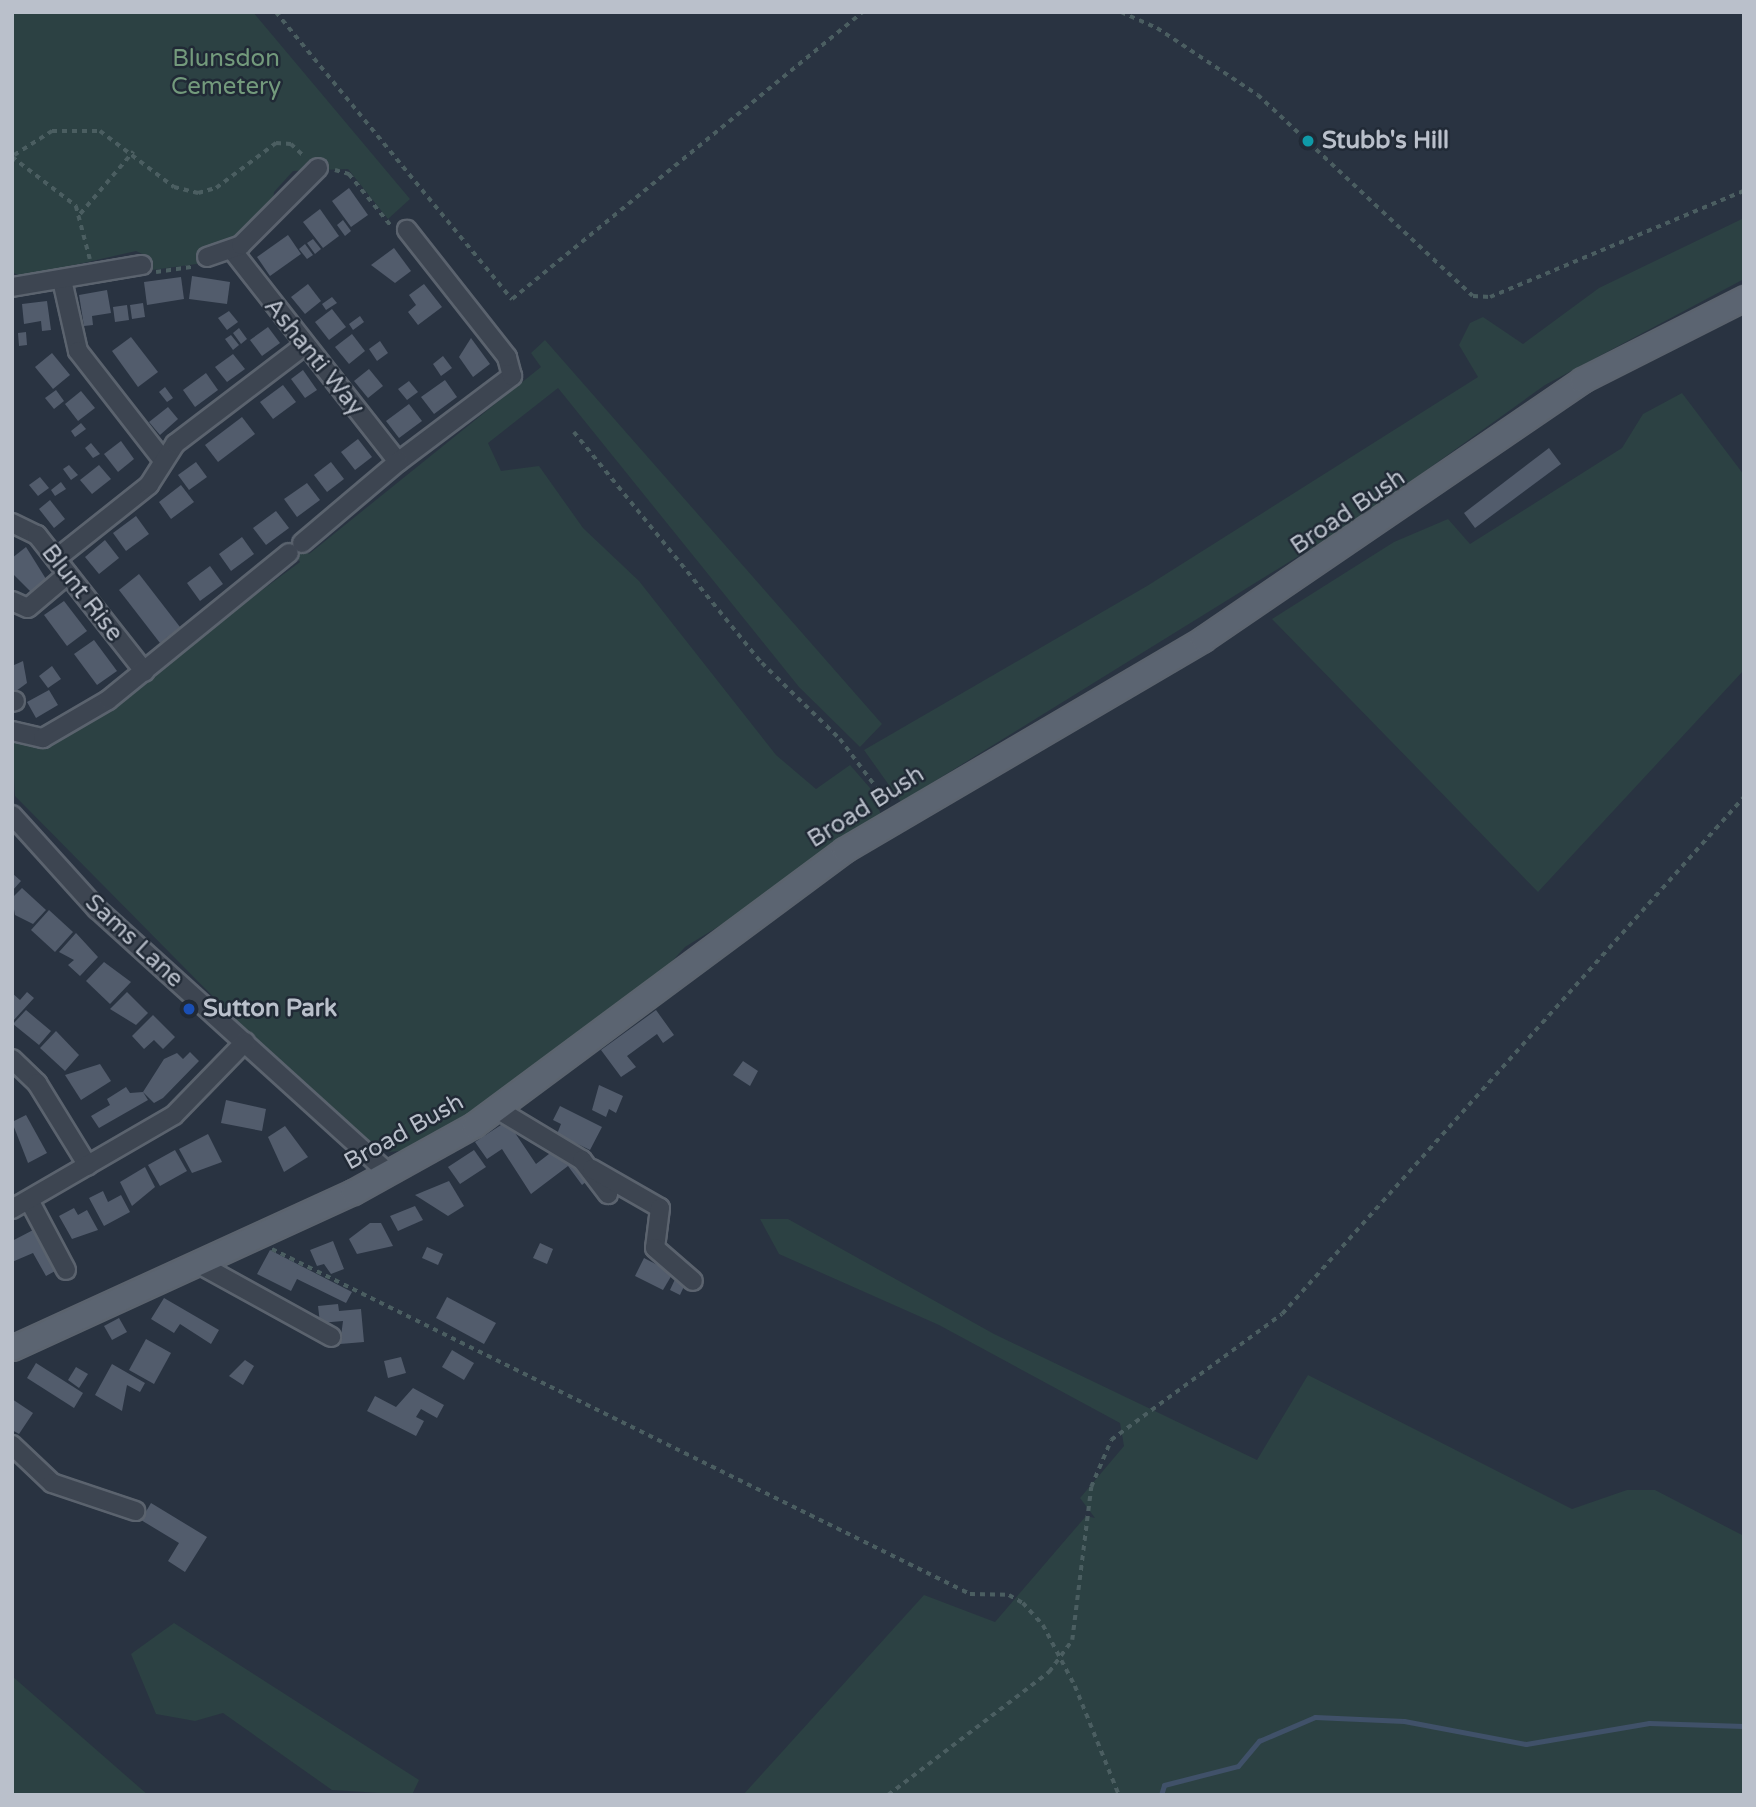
<!DOCTYPE html>
<style>
body{margin:0}
#map{position:relative;width:1756px;height:1807px;overflow:hidden;background:#293341;font-family:"Varela Round",sans-serif}
div>[style]{position:absolute}
.green>*{inset:0;background:#2c4143}
.stream>*{height:5px;margin:-2.5px;padding:0 2.5px;transform-origin:2.5px;border-radius:2.5px;background:#405169}
.building>*{inset:0;background:#525c6c}
.path>*{height:3.5px;margin-top:-1.75px;transform-origin:0;background:repeating-linear-gradient(90deg,#4b5e61 0 5px,transparent 0 10px)}
.roads{filter:drop-shadow(2px 0 #5b636e) drop-shadow(-2px 0 #5b636e) drop-shadow(0 2px #5b636e) drop-shadow(0 -2px #5b636e)}
.minor>*{height:18px;margin:-9px;padding:0 9px;transform-origin:9px;border-radius:9px;background:#3d4551}
.major>*{height:23px;margin:-11.5px;padding:0 11.5px;transform-origin:11.5px;border-radius:11.5px;background:#5b6471}
.dots>*{width:19px;height:19px;translate:-50% -50%;box-sizing:border-box;border:4px solid #212a36;border-radius:50%}
span{translate:-50% -50%;white-space:nowrap;text-align:center;line-height:1.15;-webkit-text-stroke:5px #212a36;paint-order:stroke}
.park-label{font-size:24px;color:#739a7c}
.poi-label{font-size:24px;color:#bac0cb;font-weight:700}
.left{translate:0 -50%;text-align:left}
.street-label{font-size:24px;color:#bac0cb}
.frame{position:absolute;inset:0;border:14px solid #bac0cb;pointer-events:none}
</style>
<div id="map">
<div class="green">
<div style="clip-path:polygon(12px 12px,253px 12px,410px 199px,388px 219px,348px 169px,293px 171px,274px 192px,272px 209px,236px 239px,202px 248px,204px 263px,152px 270px,151px 258px,136px 251px,22px 277px,12px 272px)"></div>
<div style="clip-path:polygon(1744px 218px,1744px 279px,1545px 385px,1357px 520px,901px 802px,864px 750px,1147px 586px,1478px 377px,1459px 345px,1470px 323px,1483px 317px,1523px 344px,1599px 288px)"></div>
<div style="clip-path:polygon(545px 340px,882px 724px,860px 747px,799px 687px,558px 388px,488px 443px,501px 471px,539px 466px,583px 528px,639px 581px,776px 755px,816px 789px,850px 765px,870px 788px,885px 824px,685px 947px,624px 1015px,409px 1150px,389px 1152px,365px 1139px,247px 1031px,15px 796px,12px 741px,51px 742px,104px 715px,109px 703px,300px 562px,291px 547px,296px 543px,309px 554px,541px 367px,531px 353px)"></div>
<div style="clip-path:polygon(1682px 393px,1744px 475px,1744px 670px,1538px 892px,1272px 619px,1394px 542px,1448px 519px,1470px 544px,1622px 448px,1643px 414px)"></div>
<div style="clip-path:polygon(760px 1219px,788px 1219px,994px 1334px,1257px 1460px,1308px 1375px,1572px 1509px,1627px 1490px,1655px 1490px,1744px 1536px,1744px 1795px,743px 1795px,924px 1595px,995px 1622px,1086px 1516px,1095px 1518px,1080px 1498px,1124px 1446px,1120px 1423px,939px 1325px,779px 1254px)"></div>
<div style="clip-path:polygon(174px 1623px,419px 1780px,412px 1795px,332px 1790px,223px 1713px,195px 1721px,156px 1714px,131px 1654px)"></div>
<div style="clip-path:polygon(12px 1676px,148px 1795px,12px 1795px)"></div>
</div>
<div class="stream">
<div style="left:1161px;top:1795px;width:10px;rotate:-73deg"></div>
<div style="left:1164px;top:1785px;width:76px;rotate:-14.4deg"></div>
<div style="left:1238px;top:1766px;width:33px;rotate:-50deg"></div>
<div style="left:1259px;top:1741px;width:61px;rotate:-23.2deg"></div>
<div style="left:1315px;top:1717px;width:89px;rotate:2.6deg"></div>
<div style="left:1404px;top:1721px;width:124px;rotate:10.7deg"></div>
<div style="left:1526px;top:1744px;width:125px;rotate:-9.7deg"></div>
<div style="left:1649px;top:1723px;width:95px;rotate:1.8deg"></div>
</div>
<div class="building">
<div style="clip-path:polygon(349px 188px,368px 215px,351px 227px,332px 201px)"></div>
<div style="clip-path:polygon(320px 209px,339px 236px,323px 248px,303px 222px)"></div>
<div style="clip-path:polygon(343px 220px,351px 231px,345px 236px,337px 225px)"></div>
<div style="clip-path:polygon(288px 235px,301px 254px,270px 276px,257px 257px)"></div>
<div style="clip-path:polygon(313px 239px,321px 249px,315px 254px,307px 243px)"></div>
<div style="clip-path:polygon(305px 244px,313px 255px,307px 259px,299px 249px)"></div>
<div style="clip-path:polygon(394px 248px,411px 271px,395px 283px,371px 265px)"></div>
<div style="clip-path:polygon(192px 276px,230px 282px,227px 304px,189px 299px)"></div>
<div style="clip-path:polygon(181px 277px,184px 299px,147px 305px,144px 282px)"></div>
<div style="clip-path:polygon(308px 284px,321px 301px,305px 314px,291px 297px)"></div>
<div style="clip-path:polygon(424px 284px,442px 307px,418px 325px,408px 312px,416px 305px,409px 295px)"></div>
<div style="clip-path:polygon(107px 290px,111px 313px,92px 316px,93px 325px,84px 326px,79px 295px)"></div>
<div style="clip-path:polygon(332px 297px,337px 303px,326px 310px,322px 304px)"></div>
<div style="clip-path:polygon(47px 301px,51px 330px,42px 331px,41px 321px,24px 324px,22px 304px)"></div>
<div style="clip-path:polygon(143px 303px,145px 317px,132px 319px,130px 305px)"></div>
<div style="clip-path:polygon(127px 305px,129px 320px,115px 322px,113px 307px)"></div>
<div style="clip-path:polygon(332px 309px,346px 327px,329px 340px,315px 322px)"></div>
<div style="clip-path:polygon(229px 311px,238px 322px,227px 330px,218px 318px)"></div>
<div style="clip-path:polygon(360px 316px,364px 322px,353px 330px,349px 324px)"></div>
<div style="clip-path:polygon(268px 327px,280px 343px,262px 356px,250px 340px)"></div>
<div style="clip-path:polygon(239px 328px,247px 339px,241px 344px,233px 333px)"></div>
<div style="clip-path:polygon(26px 332px,27px 345px,19px 346px,18px 333px)"></div>
<div style="clip-path:polygon(352px 334px,365px 351px,349px 364px,335px 347px)"></div>
<div style="clip-path:polygon(231px 335px,239px 345px,233px 350px,225px 339px)"></div>
<div style="clip-path:polygon(131px 337px,158px 372px,138px 387px,112px 351px)"></div>
<div style="clip-path:polygon(471px 338px,490px 364px,473px 377px,459px 357px)"></div>
<div style="clip-path:polygon(380px 341px,388px 353px,377px 361px,369px 349px)"></div>
<div style="clip-path:polygon(52px 353px,70px 375px,53px 389px,35px 367px)"></div>
<div style="clip-path:polygon(233px 354px,245px 369px,227px 382px,215px 367px)"></div>
<div style="clip-path:polygon(443px 356px,452px 368px,441px 376px,433px 364px)"></div>
<div style="clip-path:polygon(369px 369px,383px 386px,368px 398px,354px 381px)"></div>
<div style="clip-path:polygon(303px 370px,317px 390px,305px 398px,291px 379px)"></div>
<div style="clip-path:polygon(206px 373px,218px 390px,195px 407px,183px 390px)"></div>
<div style="clip-path:polygon(445px 380px,457px 397px,434px 414px,421px 397px)"></div>
<div style="clip-path:polygon(409px 381px,418px 392px,407px 400px,398px 389px)"></div>
<div style="clip-path:polygon(283px 385px,296px 402px,273px 419px,260px 402px)"></div>
<div style="clip-path:polygon(165px 387px,173px 398px,167px 402px,159px 392px)"></div>
<div style="clip-path:polygon(56px 390px,64px 401px,54px 409px,45px 398px)"></div>
<div style="clip-path:polygon(81px 391px,95px 408px,78px 421px,65px 404px)"></div>
<div style="clip-path:polygon(409px 404px,422px 421px,399px 438px,386px 421px)"></div>
<div style="clip-path:polygon(168px 407px,178px 419px,160px 435px,149px 422px)"></div>
<div style="clip-path:polygon(242px 417px,255px 434px,218px 462px,205px 445px)"></div>
<div style="clip-path:polygon(81px 423px,86px 429px,75px 437px,71px 431px)"></div>
<div style="clip-path:polygon(358px 439px,372px 457px,355px 470px,341px 452px)"></div>
<div style="clip-path:polygon(121px 441px,134px 459px,118px 472px,104px 454px)"></div>
<div style="clip-path:polygon(91px 443px,100px 454px,93px 458px,85px 448px)"></div>
<div style="clip-path:polygon(1549px 448px,1561px 464px,1475px 528px,1464px 513px)"></div>
<div style="clip-path:polygon(196px 462px,207px 477px,189px 490px,178px 475px)"></div>
<div style="clip-path:polygon(331px 462px,344px 479px,327px 492px,314px 475px)"></div>
<div style="clip-path:polygon(69px 465px,78px 475px,71px 480px,63px 469px)"></div>
<div style="clip-path:polygon(99px 465px,111px 479px,92px 494px,80px 480px)"></div>
<div style="clip-path:polygon(40px 477px,49px 488px,38px 496px,29px 485px)"></div>
<div style="clip-path:polygon(61px 482px,66px 489px,55px 496px,51px 490px)"></div>
<div style="clip-path:polygon(307px 483px,320px 500px,297px 517px,284px 499px)"></div>
<div style="clip-path:polygon(181px 485px,194px 502px,171px 519px,159px 502px)"></div>
<div style="clip-path:polygon(50px 500px,65px 519px,54px 528px,39px 509px)"></div>
<div style="clip-path:polygon(276px 511px,289px 528px,266px 545px,253px 528px)"></div>
<div style="clip-path:polygon(136px 516px,149px 534px,126px 551px,113px 533px)"></div>
<div style="clip-path:polygon(242px 537px,254px 554px,231px 571px,219px 554px)"></div>
<div style="clip-path:polygon(105px 540px,119px 558px,99px 574px,85px 557px)"></div>
<div style="clip-path:polygon(26px 547px,51px 587px,37px 598px,12px 573px,12px 558px)"></div>
<div style="clip-path:polygon(210px 566px,223px 584px,200px 601px,187px 583px)"></div>
<div style="clip-path:polygon(139px 574px,180px 627px,160px 643px,119px 590px)"></div>
<div style="clip-path:polygon(64px 601px,87px 631px,67px 646px,44px 615px)"></div>
<div style="clip-path:polygon(94px 640px,117px 671px,97px 685px,74px 654px)"></div>
<div style="clip-path:polygon(23px 661px,27px 683px,12px 694px,12px 666px)"></div>
<div style="clip-path:polygon(52px 666px,61px 679px,48px 688px,39px 676px)"></div>
<div style="clip-path:polygon(49px 690px,58px 705px,36px 718px,27px 702px)"></div>
<div style="clip-path:polygon(13px 874px,21px 881px,12px 891px,12px 875px)"></div>
<div style="clip-path:polygon(22px 888px,46px 910px,33px 924px,15px 915px,12px 898px)"></div>
<div style="clip-path:polygon(49px 910px,73px 932px,55px 952px,31px 930px)"></div>
<div style="clip-path:polygon(76px 933px,98px 957px,80px 976px,68px 965px,74px 960px,59px 952px)"></div>
<div style="clip-path:polygon(104px 962px,131px 982px,110px 1004px,86px 981px)"></div>
<div style="clip-path:polygon(27px 992px,34px 998px,12px 1022px,12px 993px,20px 1000px)"></div>
<div style="clip-path:polygon(127px 992px,148px 1013px,136px 1025px,110px 1009px)"></div>
<div style="clip-path:polygon(26px 1010px,51px 1031px,39px 1045px,13px 1024px)"></div>
<div style="clip-path:polygon(656px 1010px,674px 1035px,663px 1043px,657px 1034px,627px 1056px,636px 1067px,621px 1077px,601px 1050px)"></div>
<div style="clip-path:polygon(153px 1015px,175px 1037px,163px 1049px,154px 1040px,144px 1049px,132px 1036px)"></div>
<div style="clip-path:polygon(56px 1031px,79px 1055px,65px 1071px,40px 1048px)"></div>
<div style="clip-path:polygon(190px 1052px,199px 1061px,163px 1098px,154px 1103px,143px 1092px,148px 1100px,99px 1128px,91px 1116px,110px 1105px,107px 1099px,126px 1087px,130px 1093px,143px 1092px,164px 1059px,177px 1053px,183px 1059px)"></div>
<div style="clip-path:polygon(743px 1061px,758px 1071px,750px 1086px,733px 1075px)"></div>
<div style="clip-path:polygon(100px 1064px,111px 1081px,81px 1100px,65px 1075px)"></div>
<div style="clip-path:polygon(599px 1085px,623px 1096px,616px 1113px,609px 1109px,606px 1117px,592px 1110px)"></div>
<div style="clip-path:polygon(226px 1100px,266px 1109px,262px 1131px,221px 1123px)"></div>
<div style="clip-path:polygon(560px 1106px,602px 1127px,590px 1150px,557px 1134px,561px 1124px,553px 1120px)"></div>
<div style="clip-path:polygon(26px 1115px,47px 1153px,28px 1163px,12px 1122px)"></div>
<div style="clip-path:polygon(507px 1121px,536px 1164px,558px 1147px,587px 1181px,582px 1185px,568px 1166px,531px 1194px,502px 1149px,487px 1159px,475px 1142px)"></div>
<div style="clip-path:polygon(285px 1126px,308px 1157px,284px 1172px,268px 1137px)"></div>
<div style="clip-path:polygon(208px 1134px,222px 1162px,192px 1173px,179px 1149px)"></div>
<div style="clip-path:polygon(175px 1150px,187px 1171px,160px 1186px,148px 1165px)"></div>
<div style="clip-path:polygon(474px 1150px,486px 1167px,460px 1184px,448px 1167px)"></div>
<div style="clip-path:polygon(145px 1167px,155px 1187px,132px 1206px,120px 1182px)"></div>
<div style="clip-path:polygon(449px 1181px,464px 1206px,448px 1216px,415px 1195px)"></div>
<div style="clip-path:polygon(103px 1191px,108px 1202px,121px 1195px,130px 1212px,104px 1226px,89px 1198px)"></div>
<div style="clip-path:polygon(415px 1206px,423px 1220px,398px 1231px,390px 1216px)"></div>
<div style="clip-path:polygon(74px 1208px,78px 1215px,87px 1210px,98px 1230px,72px 1239px,59px 1216px)"></div>
<div style="clip-path:polygon(370px 1223px,381px 1223px,393px 1246px,357px 1254px,349px 1239px)"></div>
<div style="clip-path:polygon(35px 1229px,57px 1270px,46px 1276px,33px 1253px,12px 1262px,12px 1241px)"></div>
<div style="clip-path:polygon(333px 1241px,344px 1269px,331px 1274px,324px 1264px,317px 1266px,310px 1250px)"></div>
<div style="clip-path:polygon(540px 1243px,553px 1249px,547px 1264px,533px 1258px)"></div>
<div style="clip-path:polygon(427px 1247px,443px 1254px,438px 1265px,422px 1258px)"></div>
<div style="clip-path:polygon(270px 1250px,352px 1292px,346px 1303px,297px 1279px,291px 1291px,257px 1274px)"></div>
<div style="clip-path:polygon(644px 1258px,673px 1273px,663px 1290px,635px 1276px)"></div>
<div style="clip-path:polygon(677px 1275px,687px 1280px,680px 1295px,670px 1290px)"></div>
<div style="clip-path:polygon(447px 1297px,496px 1323px,484px 1344px,436px 1318px)"></div>
<div style="clip-path:polygon(164px 1298px,219px 1330px,211px 1344px,180px 1324px,174px 1333px,151px 1319px)"></div>
<div style="clip-path:polygon(338px 1304px,339px 1311px,361px 1309px,364px 1342px,340px 1344px,343px 1321px,320px 1323px,318px 1306px)"></div>
<div style="clip-path:polygon(119px 1318px,127px 1332px,112px 1340px,104px 1326px)"></div>
<div style="clip-path:polygon(146px 1339px,171px 1353px,154px 1384px,129px 1370px)"></div>
<div style="clip-path:polygon(452px 1350px,474px 1363px,464px 1380px,442px 1367px)"></div>
<div style="clip-path:polygon(401px 1357px,406px 1373px,388px 1378px,384px 1361px)"></div>
<div style="clip-path:polygon(245px 1360px,254px 1366px,243px 1385px,229px 1376px)"></div>
<div style="clip-path:polygon(36px 1363px,83px 1393px,74px 1408px,27px 1378px)"></div>
<div style="clip-path:polygon(112px 1364px,145px 1383px,140px 1392px,127px 1385px,122px 1411px,95px 1395px)"></div>
<div style="clip-path:polygon(76px 1367px,88px 1374px,79px 1388px,68px 1380px)"></div>
<div style="clip-path:polygon(413px 1388px,444px 1405px,437px 1418px,421px 1409px,416px 1417px,424px 1421px,416px 1436px,367px 1411px,375px 1396px,396px 1407px)"></div>
<div style="clip-path:polygon(12px 1399px,33px 1413px,19px 1434px,12px 1430px)"></div>
<div style="clip-path:polygon(151px 1503px,207px 1537px,185px 1572px,168px 1561px,179px 1543px,141px 1520px)"></div>
</div>
<div class="path">
<div style="left:276px;top:12px;width:372px;rotate:50.6deg"></div>
<div style="left:512px;top:299px;width:453px;rotate:-39.3deg"></div>
<div style="left:1121px;top:12px;width:39px;rotate:24deg"></div>
<div style="left:1157px;top:28px;width:121px;rotate:33.6deg"></div>
<div style="left:1258px;top:95px;width:294px;rotate:43.1deg"></div>
<div style="left:1473px;top:296px;width:17px;rotate:3deg"></div>
<div style="left:1490px;top:297px;width:275px;rotate:-22.7deg"></div>
<div style="left:14px;top:155px;width:45px;rotate:-32.3deg"></div>
<div style="left:52px;top:131px;width:48px"></div>
<div style="left:100px;top:131px;width:93px;rotate:37.1deg"></div>
<div style="left:174px;top:187px;width:25px;rotate:14deg"></div>
<div style="left:198px;top:193px;width:19px;rotate:-16deg"></div>
<div style="left:216px;top:188px;width:75px;rotate:-36.9deg"></div>
<div style="left:276px;top:143px;width:15px;rotate:4deg"></div>
<div style="left:291px;top:144px;width:19px;rotate:43deg"></div>
<div style="left:12px;top:157px;width:81px;rotate:37.4deg"></div>
<div style="left:76px;top:206px;width:55px;rotate:75.2deg"></div>
<div style="left:335px;top:170px;width:15px;rotate:16deg"></div>
<div style="left:349px;top:174px;width:68px;rotate:50.9deg"></div>
<div style="left:80px;top:214px;width:82px;rotate:-49.5deg"></div>
<div style="left:156px;top:272px;width:37px;rotate:-8deg"></div>
<div style="left:574px;top:432px;width:298px;rotate:50.9deg"></div>
<div style="left:762px;top:663px;width:109px;rotate:44.3deg"></div>
<div style="left:840px;top:739px;width:80px;rotate:53.1deg"></div>
<div style="left:272px;top:1249px;width:779px;rotate:26.3deg"></div>
<div style="left:970px;top:1594px;width:39px;rotate:1deg"></div>
<div style="left:1009px;top:1595px;width:16px;rotate:30deg"></div>
<div style="left:1023px;top:1603px;width:30px;rotate:48deg"></div>
<div style="left:1043px;top:1625px;width:69px;rotate:62.3deg"></div>
<div style="left:1075px;top:1686px;width:118px;rotate:68deg"></div>
<div style="left:888px;top:1795px;width:203px;rotate:-37.4deg"></div>
<div style="left:1049px;top:1672px;width:39px;rotate:-54deg"></div>
<div style="left:1072px;top:1640px;width:154px;rotate:-82.9deg"></div>
<div style="left:1091px;top:1487px;width:51px;rotate:-66.9deg"></div>
<div style="left:1111px;top:1440px;width:212px;rotate:-36.4deg"></div>
<div style="left:1282px;top:1314px;width:693px;rotate:-48.22deg"></div>
</div>
<div class="roads">
<div class="minor">
<div style="left:232px;top:250px;width:269px;rotate:51.9deg"></div>
<div style="left:398px;top:462px;width:143px;rotate:-37deg"></div>
<div style="left:512px;top:376px;width:20px;rotate:-105deg"></div>
<div style="left:507px;top:357px;width:162px;rotate:-128.2deg"></div>
<div style="left:207px;top:257px;width:36px;rotate:-19deg"></div>
<div style="left:241px;top:245px;width:109px;rotate:-45deg"></div>
<div style="left:62px;top:280px;width:73px;rotate:77.3deg"></div>
<div style="left:78px;top:351px;width:138px;rotate:52.1deg"></div>
<div style="left:12px;top:287px;width:132px;rotate:-9.6deg"></div>
<div style="left:12px;top:523px;width:28px;rotate:26deg"></div>
<div style="left:37px;top:535px;width:174px;rotate:51.8deg"></div>
<div style="left:302px;top:543px;width:126px;rotate:-40.2deg"></div>
<div style="left:56px;top:559px;width:119px;rotate:-38.5deg"></div>
<div style="left:149px;top:485px;width:49px;rotate:-57.6deg"></div>
<div style="left:175px;top:444px;width:163px;rotate:-37.3deg"></div>
<div style="left:12px;top:601px;width:17px;rotate:24deg"></div>
<div style="left:28px;top:608px;width:52px;rotate:-40.4deg"></div>
<div style="left:12px;top:702px;width:3px;rotate:-18deg"></div>
<div style="left:12px;top:731px;width:32px;rotate:13deg"></div>
<div style="left:43px;top:738px;width:75px;rotate:-30.3deg"></div>
<div style="left:108px;top:700px;width:233px;rotate:-39.1deg"></div>
<div style="left:12px;top:815px;width:127px;rotate:47.9deg"></div>
<div style="left:97px;top:909px;width:393px;rotate:42.2deg"></div>
<div style="left:12px;top:1059px;width:35px;rotate:44deg"></div>
<div style="left:37px;top:1083px;width:97px;rotate:58.4deg"></div>
<div style="left:497px;top:1109px;width:99px;rotate:31deg"></div>
<div style="left:582px;top:1160px;width:43px;rotate:52.6deg"></div>
<div style="left:592px;top:1169px;width:78px;rotate:29.8deg"></div>
<div style="left:660px;top:1208px;width:40px;rotate:97.1deg"></div>
<div style="left:655px;top:1248px;width:50px;rotate:41deg"></div>
<div style="left:29px;top:1200px;width:79px;rotate:62.1deg"></div>
<div style="left:12px;top:1209px;width:187px;rotate:-30.1deg"></div>
<div style="left:174px;top:1115px;width:102px;rotate:-45.8deg"></div>
<div style="left:199px;top:1264px;width:151px;rotate:28.9deg"></div>
<div style="left:12px;top:1445px;width:55px;rotate:43.5deg"></div>
<div style="left:52px;top:1483px;width:88px;rotate:18.6deg"></div>
</div>
<div class="major">
<div style="left:12px;top:1348px;width:375px;rotate:-24.6deg"></div>
<div style="left:353px;top:1192px;width:138px;rotate:-29deg"></div>
<div style="left:474px;top:1125px;width:461px;rotate:-36.6deg"></div>
<div style="left:844px;top:850px;width:416px;rotate:-30.4deg"></div>
<div style="left:1203px;top:639px;width:459px;rotate:-34.3deg"></div>
<div style="left:1582px;top:380px;width:182px;rotate:-26.8deg"></div>
</div>
</div>
<div class="dots">
<div style="left:1308px;top:141px;background:#0f9aa8"></div>
<div style="left:189px;top:1009px;background:#1a4fb4"></div>
</div>
<div class="park-label">
<span style="left:226px;top:73px">Blunsdon<br>Cemetery</span>
</div>
<div class="poi-label">
<span class="left" style="left:1322px;top:141px">Stubb's Hill</span>
<span class="left" style="left:203px;top:1009px">Sutton Park</span>
</div>
<div class="street-label">
<span style="left:314px;top:357px;rotate:51deg">Ashanti Way</span>
<span style="left:1348px;top:512px;rotate:-34deg">Broad Bush</span>
<span style="left:82px;top:593px;rotate:52deg">Blunt Rise</span>
<span style="left:866px;top:807px;rotate:-32deg">Broad Bush</span>
<span style="left:134px;top:941px;rotate:43deg">Sams Lane</span>
<span style="left:404px;top:1132px;rotate:-29deg">Broad Bush</span>
</div>
<div class="frame"></div>
</div>
